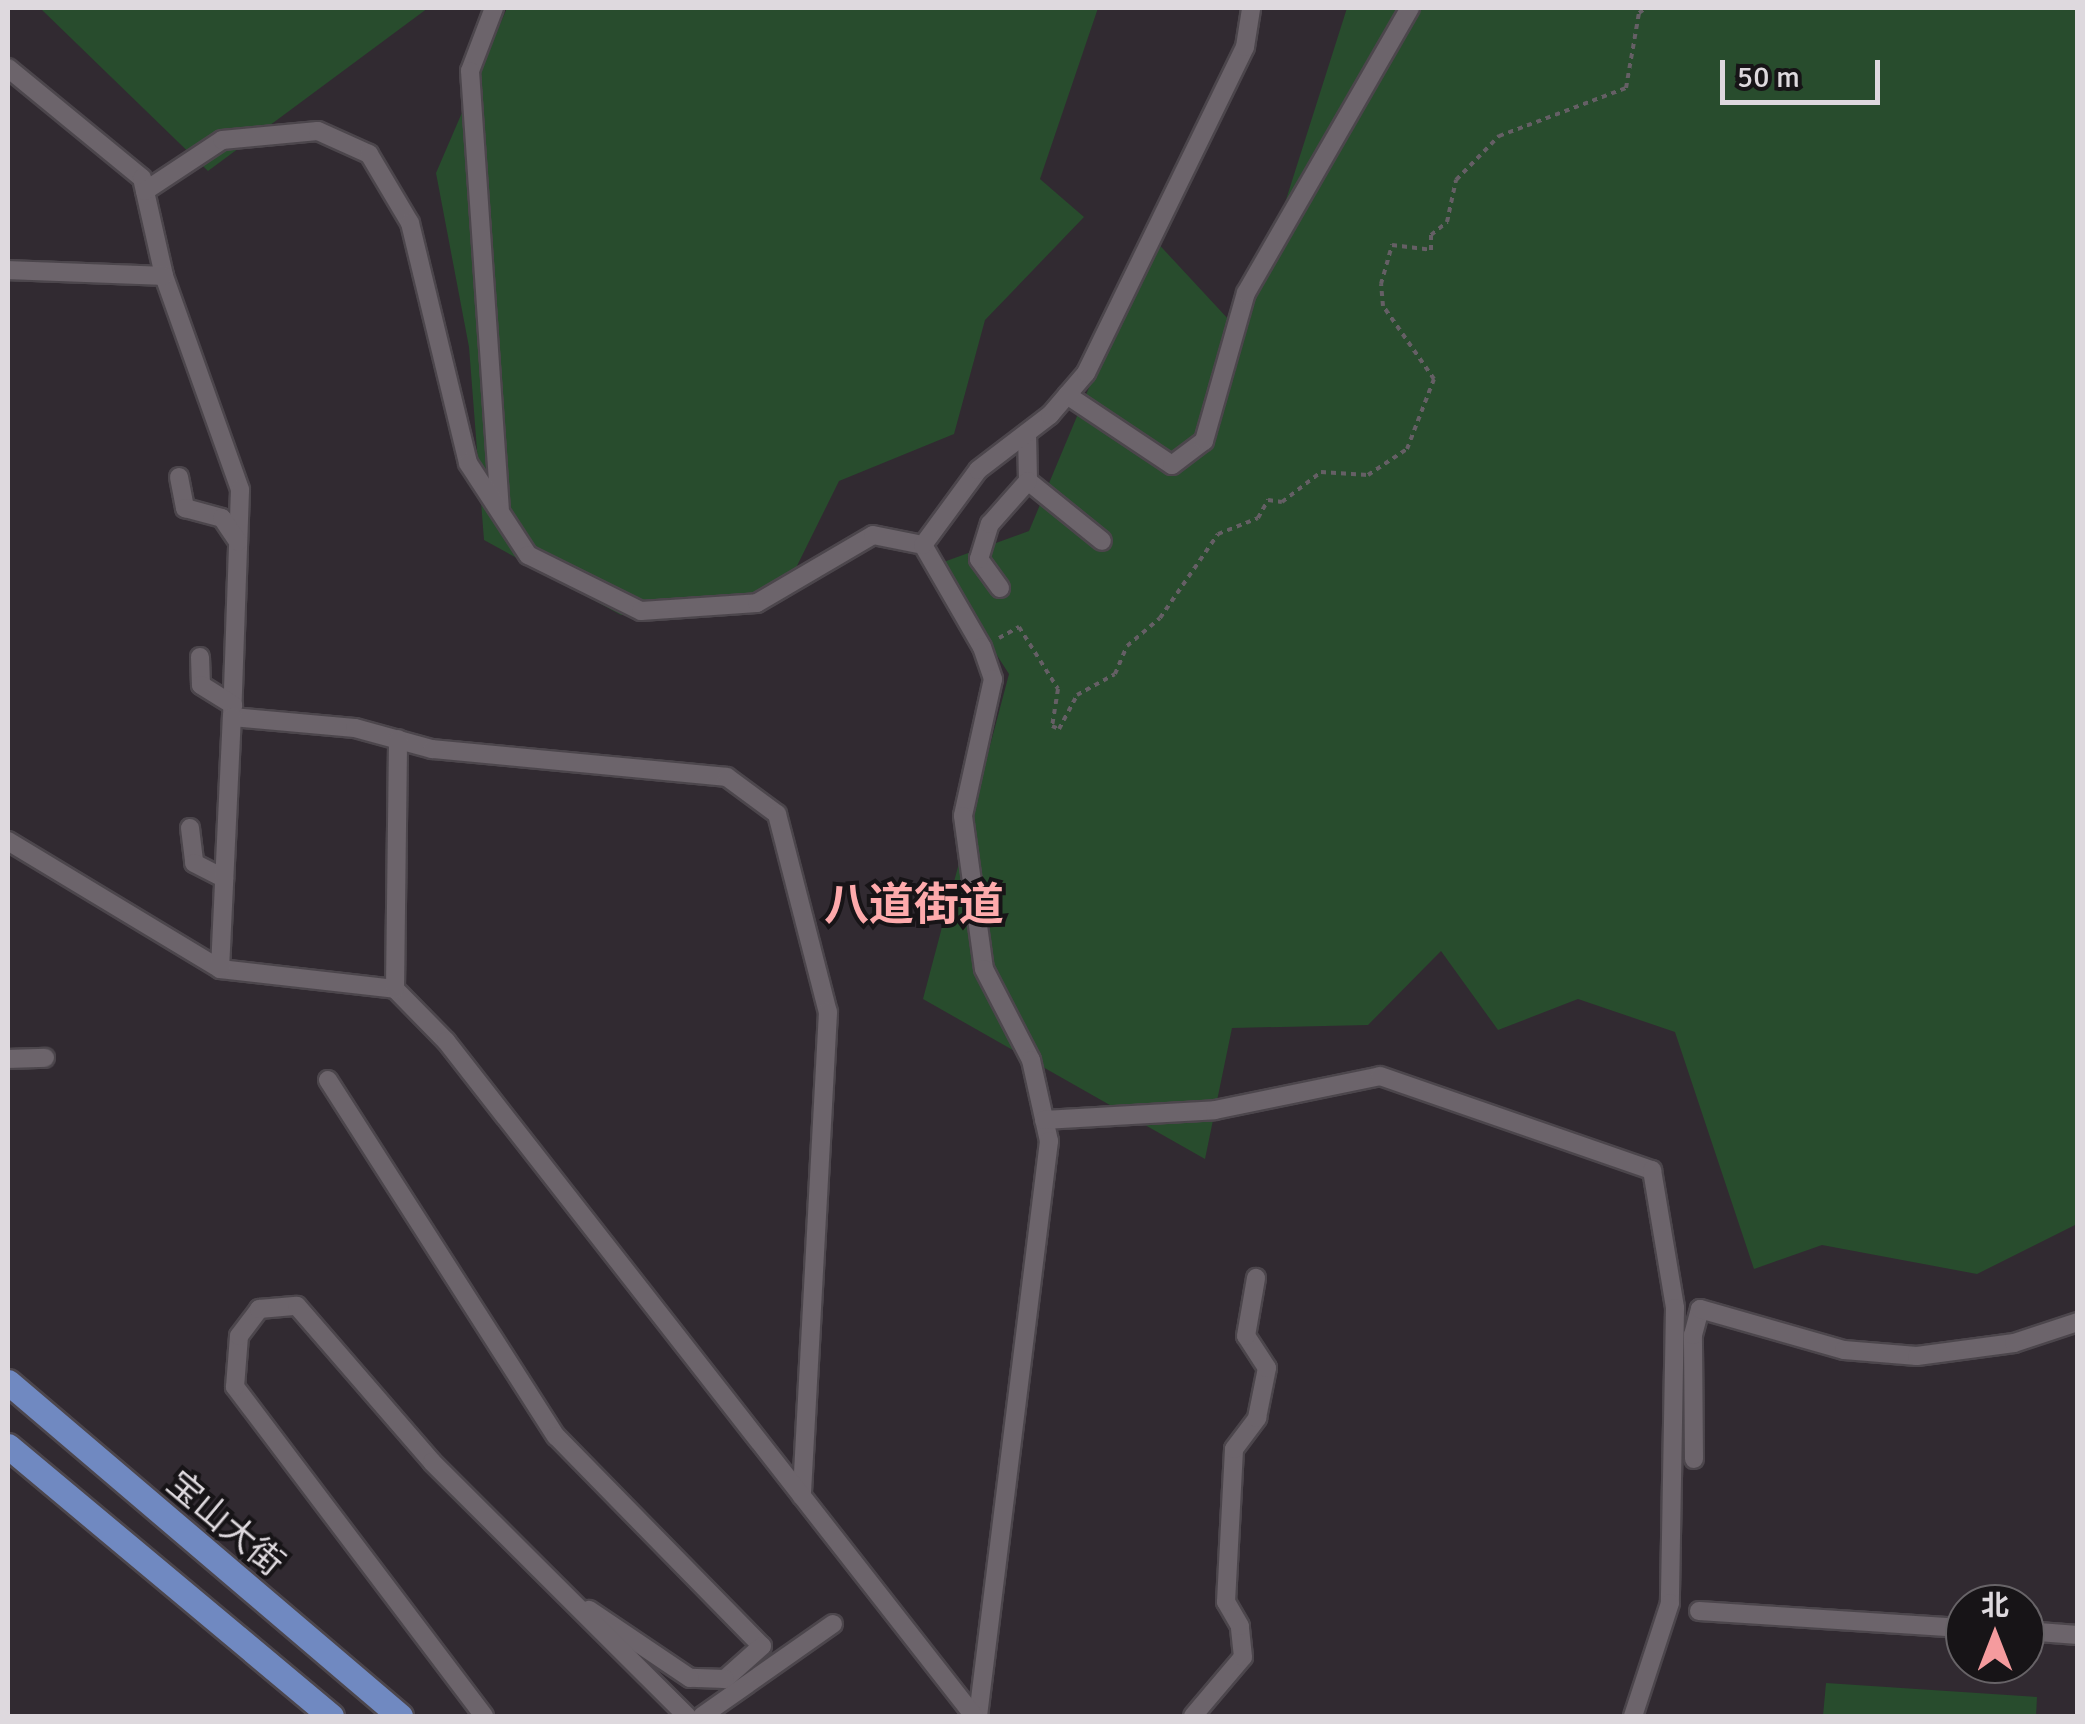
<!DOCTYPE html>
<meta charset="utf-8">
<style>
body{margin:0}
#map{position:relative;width:2085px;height:1724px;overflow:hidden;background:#312a31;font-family:Signika,"Noto Sans SC",sans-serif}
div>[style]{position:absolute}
.green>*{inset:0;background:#284c2d}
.path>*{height:4px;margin-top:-2px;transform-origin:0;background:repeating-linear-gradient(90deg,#655f65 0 5px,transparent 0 10px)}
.roads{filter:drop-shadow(2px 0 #4c464c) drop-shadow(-2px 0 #4c464c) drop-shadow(0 2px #4c464c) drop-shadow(0 -2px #4c464c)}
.minor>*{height:18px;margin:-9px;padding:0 9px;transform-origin:9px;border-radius:9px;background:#6c646b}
.primary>*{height:25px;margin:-12.5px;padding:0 12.5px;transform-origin:12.5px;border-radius:12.5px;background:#7089c1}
span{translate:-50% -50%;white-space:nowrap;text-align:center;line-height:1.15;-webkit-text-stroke:8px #171417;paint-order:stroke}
.street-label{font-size:35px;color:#ded9de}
.district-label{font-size:45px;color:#feaaac;font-weight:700}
.frame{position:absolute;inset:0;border:10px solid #ded9de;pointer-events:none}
.north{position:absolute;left:1945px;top:1584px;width:100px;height:100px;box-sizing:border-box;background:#171417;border:2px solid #676367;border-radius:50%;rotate:0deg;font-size:28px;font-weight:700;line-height:40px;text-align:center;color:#ded9de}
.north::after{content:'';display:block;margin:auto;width:35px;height:45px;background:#f59b9e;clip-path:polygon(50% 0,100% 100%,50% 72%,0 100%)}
.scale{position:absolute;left:1720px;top:60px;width:160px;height:45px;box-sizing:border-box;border:5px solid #ded9de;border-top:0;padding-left:12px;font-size:30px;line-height:35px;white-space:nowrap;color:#ded9de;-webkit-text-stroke:8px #171417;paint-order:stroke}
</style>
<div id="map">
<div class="green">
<div style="clip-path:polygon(40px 8px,428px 8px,208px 171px)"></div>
<div style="clip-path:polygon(507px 8px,1098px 8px,1040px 179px,1084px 217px,985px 320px,954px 434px,839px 481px,786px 588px,621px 615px,484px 540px,469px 347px,436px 173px)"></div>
<div style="clip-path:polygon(1347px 8px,2077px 8px,2077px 1224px,1977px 1274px,1822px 1245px,1754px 1269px,1675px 1032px,1578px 999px,1498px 1030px,1441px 951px,1368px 1025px,1232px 1028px,1205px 1159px,923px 999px,1009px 674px,938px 564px,1029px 531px,1152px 237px,1243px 335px)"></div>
<div style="clip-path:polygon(1826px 1683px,2037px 1697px,2036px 1716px,1823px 1716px)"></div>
</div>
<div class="path">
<div style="left:999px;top:638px;width:23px;rotate:-29deg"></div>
<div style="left:1019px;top:627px;width:73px;rotate:57.8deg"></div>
<div style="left:1058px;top:689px;width:37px;rotate:99deg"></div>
<div style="left:1052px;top:726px;width:8px;rotate:23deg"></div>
<div style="left:1059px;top:729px;width:38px;rotate:-62deg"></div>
<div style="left:1077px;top:695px;width:43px;rotate:-28.9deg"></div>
<div style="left:1115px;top:674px;width:30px;rotate:-67deg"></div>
<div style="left:1127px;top:646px;width:43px;rotate:-40.3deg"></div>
<div style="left:1160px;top:618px;width:102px;rotate:-55.4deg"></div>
<div style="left:1218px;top:534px;width:43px;rotate:-21.8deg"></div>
<div style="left:1258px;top:518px;width:21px;rotate:-61deg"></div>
<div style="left:1268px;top:500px;width:14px;rotate:8deg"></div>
<div style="left:1282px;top:502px;width:49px;rotate:-37.6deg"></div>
<div style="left:1321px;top:472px;width:47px;rotate:3.7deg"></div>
<div style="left:1368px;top:475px;width:47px;rotate:-33.7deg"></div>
<div style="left:1407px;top:449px;width:75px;rotate:-68.9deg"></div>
<div style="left:1434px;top:379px;width:89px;rotate:-124.9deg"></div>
<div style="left:1383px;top:306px;width:22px;rotate:-95deg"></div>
<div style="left:1381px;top:284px;width:41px;rotate:-74.2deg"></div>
<div style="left:1392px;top:245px;width:39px;rotate:7deg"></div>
<div style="left:1431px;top:250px;width:15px;rotate:-90deg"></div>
<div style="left:1431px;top:235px;width:21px;rotate:-39deg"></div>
<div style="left:1447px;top:222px;width:43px;rotate:-77.9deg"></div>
<div style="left:1456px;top:180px;width:62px;rotate:-45.7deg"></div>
<div style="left:1499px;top:136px;width:136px;rotate:-20.7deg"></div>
<div style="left:1626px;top:88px;width:76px;rotate:-80.2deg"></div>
<div style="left:1639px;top:13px;width:9px;rotate:-36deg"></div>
</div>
<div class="roads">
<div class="minor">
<div style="left:494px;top:8px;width:67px;rotate:110.9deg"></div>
<div style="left:470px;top:71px;width:438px;rotate:86.1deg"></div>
<div style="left:8px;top:68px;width:173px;rotate:39.4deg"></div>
<div style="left:142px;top:178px;width:100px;rotate:77.3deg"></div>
<div style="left:164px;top:276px;width:227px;rotate:70.4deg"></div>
<div style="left:240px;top:490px;width:227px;rotate:92deg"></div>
<div style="left:232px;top:717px;width:123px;rotate:5.1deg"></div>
<div style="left:355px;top:728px;width:80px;rotate:15.3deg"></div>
<div style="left:432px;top:749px;width:296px;rotate:5.4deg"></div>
<div style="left:727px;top:777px;width:62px;rotate:36.5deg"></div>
<div style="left:777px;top:814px;width:204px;rotate:75.6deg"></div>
<div style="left:828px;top:1012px;width:485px;rotate:93.1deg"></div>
<div style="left:145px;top:191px;width:92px;rotate:-33.5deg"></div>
<div style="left:222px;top:140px;width:96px;rotate:-5.4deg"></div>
<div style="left:318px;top:131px;width:56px;rotate:24.3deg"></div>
<div style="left:369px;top:154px;width:80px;rotate:59.3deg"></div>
<div style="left:410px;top:223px;width:247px;rotate:76.4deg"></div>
<div style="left:468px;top:463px;width:110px;rotate:56.9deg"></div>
<div style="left:528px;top:555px;width:126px;rotate:26.4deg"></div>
<div style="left:641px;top:611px;width:116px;rotate:-3.9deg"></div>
<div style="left:757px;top:603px;width:134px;rotate:-30.4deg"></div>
<div style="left:873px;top:535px;width:51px;rotate:11.3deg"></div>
<div style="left:923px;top:545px;width:118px;rotate:60deg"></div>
<div style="left:982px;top:647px;width:34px;rotate:71deg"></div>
<div style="left:993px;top:679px;width:140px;rotate:102.4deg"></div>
<div style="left:963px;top:816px;width:154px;rotate:82.2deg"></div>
<div style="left:984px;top:969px;width:102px;rotate:62.7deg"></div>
<div style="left:1031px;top:1060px;width:83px;rotate:77.5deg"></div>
<div style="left:1049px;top:1141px;width:579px;rotate:97.04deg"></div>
<div style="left:8px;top:270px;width:156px;rotate:2.2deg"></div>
<div style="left:1067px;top:395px;width:126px;rotate:33.7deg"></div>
<div style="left:1172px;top:465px;width:40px;rotate:-37deg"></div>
<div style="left:1204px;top:441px;width:154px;rotate:-74.2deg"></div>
<div style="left:1246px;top:293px;width:329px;rotate:-60.1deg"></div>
<div style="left:1027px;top:433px;width:48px;rotate:88.8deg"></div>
<div style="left:1028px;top:481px;width:95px;rotate:39deg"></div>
<div style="left:179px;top:477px;width:32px;rotate:79deg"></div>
<div style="left:185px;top:508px;width:38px;rotate:15deg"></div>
<div style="left:222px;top:518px;width:29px;rotate:56deg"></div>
<div style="left:923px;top:545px;width:93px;rotate:-53.7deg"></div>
<div style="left:978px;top:470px;width:91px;rotate:-37.4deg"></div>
<div style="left:1050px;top:415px;width:55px;rotate:-49.4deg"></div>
<div style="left:1086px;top:373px;width:363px;rotate:-64deg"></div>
<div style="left:1245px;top:47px;width:39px;rotate:-81deg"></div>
<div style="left:1000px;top:588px;width:36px;rotate:-126deg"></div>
<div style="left:979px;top:559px;width:37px;rotate:-73deg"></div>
<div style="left:990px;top:524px;width:57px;rotate:-48.5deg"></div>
<div style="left:200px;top:657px;width:28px;rotate:88deg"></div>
<div style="left:201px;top:685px;width:38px;rotate:32deg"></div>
<div style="left:190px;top:828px;width:35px;rotate:83deg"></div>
<div style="left:194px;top:863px;width:34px;rotate:27deg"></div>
<div style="left:8px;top:841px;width:248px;rotate:31.1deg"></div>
<div style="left:220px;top:969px;width:176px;rotate:6.5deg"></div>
<div style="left:395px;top:989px;width:73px;rotate:45.6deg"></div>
<div style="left:446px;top:1041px;width:857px;rotate:51.97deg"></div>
<div style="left:220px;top:969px;width:252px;rotate:-87.3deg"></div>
<div style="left:395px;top:989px;width:250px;rotate:-89.3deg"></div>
<div style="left:8px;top:1059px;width:37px;rotate:-2deg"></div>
<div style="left:328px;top:1080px;width:423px;rotate:57.4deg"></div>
<div style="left:556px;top:1436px;width:294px;rotate:45.6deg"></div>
<div style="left:762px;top:1646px;width:50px;rotate:138.3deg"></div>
<div style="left:725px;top:1679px;width:35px;rotate:-178deg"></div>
<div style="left:690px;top:1678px;width:122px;rotate:-146deg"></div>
<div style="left:1044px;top:1120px;width:171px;rotate:-3.3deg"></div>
<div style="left:1215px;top:1110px;width:168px;rotate:-11.6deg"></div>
<div style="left:1380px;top:1076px;width:288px;rotate:19.1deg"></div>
<div style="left:1652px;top:1170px;width:140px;rotate:80.5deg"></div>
<div style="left:1675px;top:1308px;width:295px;rotate:91deg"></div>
<div style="left:1670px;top:1603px;width:119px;rotate:108.1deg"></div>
<div style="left:1694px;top:1459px;width:124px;rotate:-90.5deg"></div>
<div style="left:1693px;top:1335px;width:27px;rotate:-75deg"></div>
<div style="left:1700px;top:1309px;width:150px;rotate:15.9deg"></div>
<div style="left:1844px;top:1350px;width:73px;rotate:4.7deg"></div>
<div style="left:1917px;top:1356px;width:98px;rotate:-7.6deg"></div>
<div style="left:2014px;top:1343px;width:67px;rotate:-18.2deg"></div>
<div style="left:1699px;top:1611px;width:267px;rotate:3.7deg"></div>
<div style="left:2025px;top:1631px;width:53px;rotate:4.3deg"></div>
<div style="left:484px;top:1716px;width:413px;rotate:-127.1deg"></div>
<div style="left:235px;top:1387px;width:51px;rotate:-85.5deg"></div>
<div style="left:239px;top:1336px;width:34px;rotate:-53deg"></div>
<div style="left:259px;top:1309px;width:38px;rotate:-5deg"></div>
<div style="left:297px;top:1306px;width:206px;rotate:49.1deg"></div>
<div style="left:432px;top:1462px;width:360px;rotate:44.9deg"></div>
<div style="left:702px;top:1716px;width:160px;rotate:-35.1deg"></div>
<div style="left:1193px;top:1716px;width:77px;rotate:-49.7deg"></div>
<div style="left:1243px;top:1657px;width:31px;rotate:-96deg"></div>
<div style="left:1240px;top:1626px;width:28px;rotate:-120deg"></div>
<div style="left:1226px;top:1602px;width:153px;rotate:-87deg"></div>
<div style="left:1234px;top:1449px;width:39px;rotate:-53deg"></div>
<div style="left:1257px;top:1418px;width:51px;rotate:-78.7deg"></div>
<div style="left:1267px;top:1368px;width:38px;rotate:-123deg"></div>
<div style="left:1246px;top:1336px;width:59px;rotate:-80.2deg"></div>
</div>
<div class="primary">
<div style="left:8px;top:1382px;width:515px;rotate:40.43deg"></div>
<div style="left:8px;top:1446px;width:421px;rotate:39.9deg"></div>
</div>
</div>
<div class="street-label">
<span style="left:225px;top:1524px;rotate:40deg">宝山大街</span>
</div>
<div class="district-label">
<span style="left:914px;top:906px">八道街道</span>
</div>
<div class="frame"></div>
<div class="north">北</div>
<div class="scale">50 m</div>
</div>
